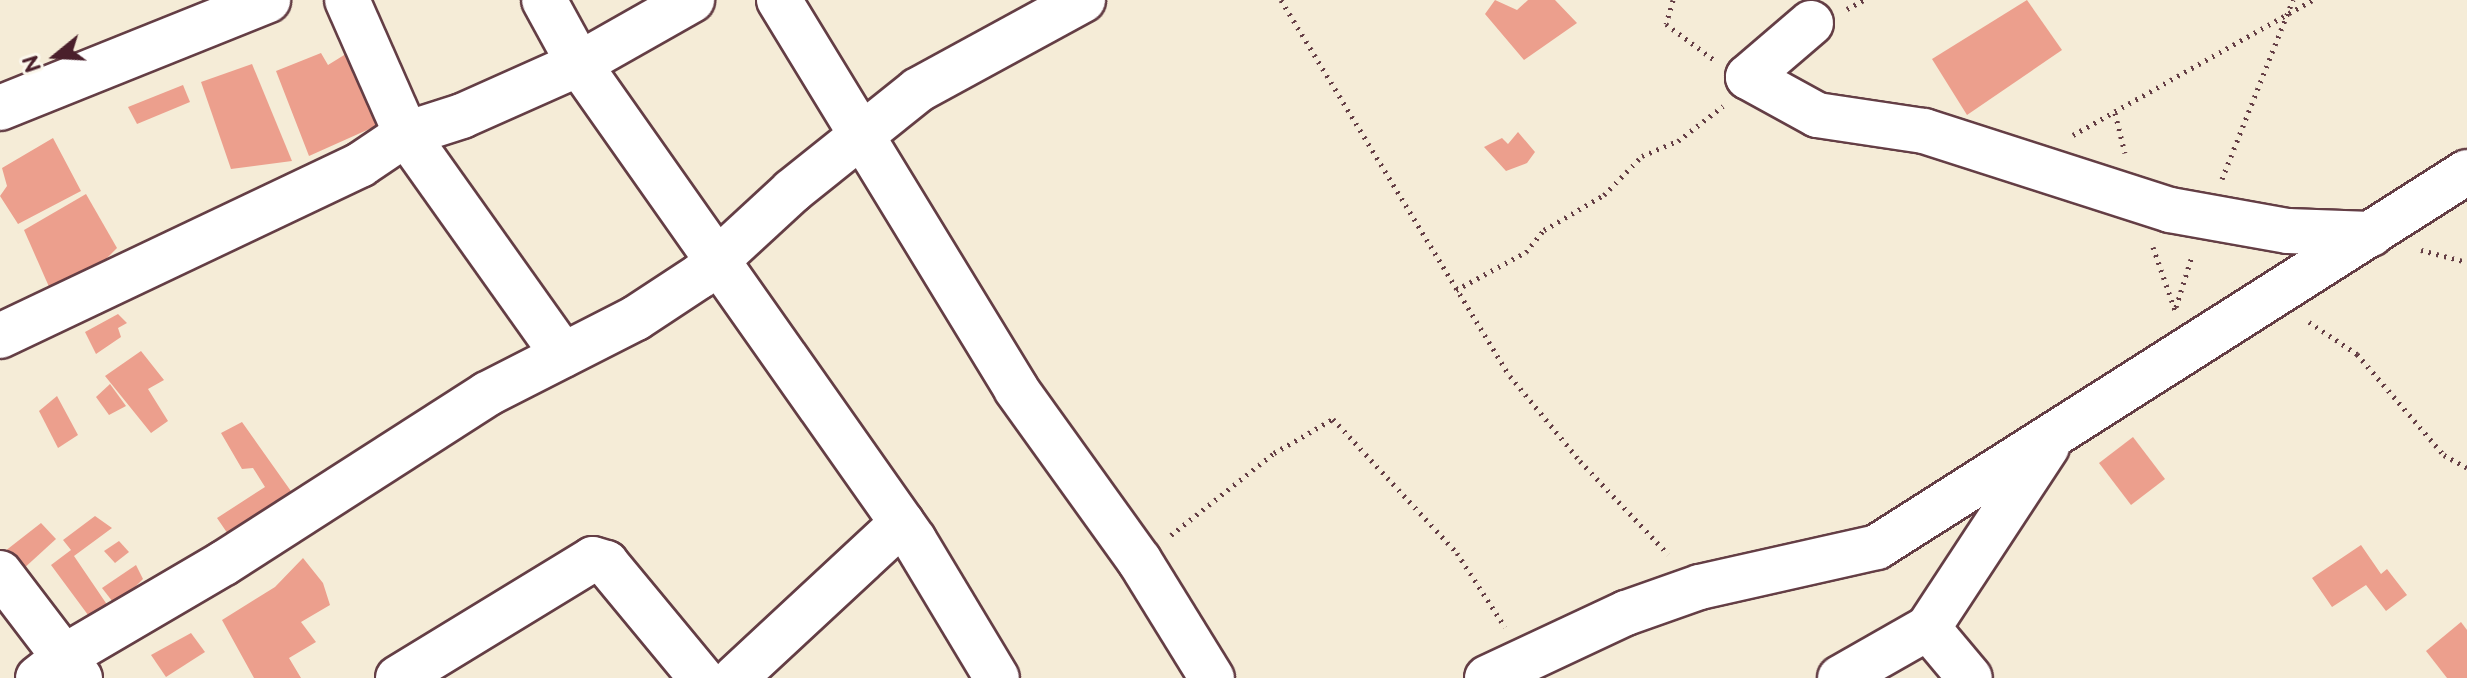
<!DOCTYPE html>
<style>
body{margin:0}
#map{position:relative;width:2467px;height:678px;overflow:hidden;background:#f5ecd7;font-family:"Balsamiq Sans",sans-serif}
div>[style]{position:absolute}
.building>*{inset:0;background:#ec9f8d}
.path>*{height:5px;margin-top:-2.5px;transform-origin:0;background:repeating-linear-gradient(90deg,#643e45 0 2px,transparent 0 8px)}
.roads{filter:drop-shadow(2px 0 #643e45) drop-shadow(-2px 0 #643e45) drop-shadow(0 2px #643e45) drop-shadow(0 -2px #643e45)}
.minor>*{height:44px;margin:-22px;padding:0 22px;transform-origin:22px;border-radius:22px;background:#fff}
span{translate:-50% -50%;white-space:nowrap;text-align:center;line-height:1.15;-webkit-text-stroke:8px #fbf7ec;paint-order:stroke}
.north{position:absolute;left:16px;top:16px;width:80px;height:80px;-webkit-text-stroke:6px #fbf7ec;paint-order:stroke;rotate:252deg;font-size:22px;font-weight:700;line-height:32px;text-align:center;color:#4a1f2b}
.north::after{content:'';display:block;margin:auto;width:28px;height:36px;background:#4a1f2b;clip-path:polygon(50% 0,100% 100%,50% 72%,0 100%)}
</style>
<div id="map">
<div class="building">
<div style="clip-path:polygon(1495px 0,1517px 10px,1528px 0,1555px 0,1577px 23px,1524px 60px,1485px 14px)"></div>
<div style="clip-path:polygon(2027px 0,2062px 50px,1967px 115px,1932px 59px)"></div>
<div style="clip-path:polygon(349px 52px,376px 126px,309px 156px,276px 71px,321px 53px,328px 65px)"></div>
<div style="clip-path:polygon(252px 64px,292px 161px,231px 169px,201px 82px)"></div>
<div style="clip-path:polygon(183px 85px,190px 102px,137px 124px,128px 107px)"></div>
<div style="clip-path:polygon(1518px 132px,1535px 152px,1527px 163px,1506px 171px,1484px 147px,1502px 138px,1508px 144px)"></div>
<div style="clip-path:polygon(53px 138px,81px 191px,18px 224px,0 196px,7px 186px,2px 168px)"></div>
<div style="clip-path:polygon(86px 194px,117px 248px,91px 274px,50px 289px,24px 230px)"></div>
<div style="clip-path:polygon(118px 314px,127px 323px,118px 328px,121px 337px,96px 354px,85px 332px)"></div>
<div style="clip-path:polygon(141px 351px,164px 380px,148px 389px,168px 421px,151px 433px,105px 376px)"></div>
<div style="clip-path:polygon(110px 384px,126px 406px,109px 415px,96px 397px)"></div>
<div style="clip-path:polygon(57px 396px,78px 435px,58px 448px,39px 411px)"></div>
<div style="clip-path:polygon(242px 422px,293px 494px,230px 537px,217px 518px,265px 487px,253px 468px,242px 469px,221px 433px)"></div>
<div style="clip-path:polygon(2133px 437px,2165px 479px,2131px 505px,2099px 463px)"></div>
<div style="clip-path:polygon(95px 516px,112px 528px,74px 556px,108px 606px,91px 619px,51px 565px,71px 550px,63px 540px)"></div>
<div style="clip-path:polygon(41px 523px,56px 539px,10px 581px,0 555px)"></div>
<div style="clip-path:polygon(119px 541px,129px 552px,115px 563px,104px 551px)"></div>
<div style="clip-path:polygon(2361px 545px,2381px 574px,2387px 569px,2407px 595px,2386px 611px,2366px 585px,2332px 607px,2312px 578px)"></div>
<div style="clip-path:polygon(303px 558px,323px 583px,330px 605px,301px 622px,316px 642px,289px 658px,301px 678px,254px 678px,222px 620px,275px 587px)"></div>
<div style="clip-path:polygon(136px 565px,143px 579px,116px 606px,102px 588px)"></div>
<div style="clip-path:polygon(2461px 622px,2467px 630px,2467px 678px,2447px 678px,2426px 651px)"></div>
<div style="clip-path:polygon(191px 633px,205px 652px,166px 677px,151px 655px)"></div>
</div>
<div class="path">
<div style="left:1281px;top:0;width:440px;rotate:58.7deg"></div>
<div style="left:1510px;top:376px;width:110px;rotate:50.5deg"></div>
<div style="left:1580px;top:461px;width:128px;rotate:46.6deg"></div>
<div style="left:1673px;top:0;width:25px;rotate:106deg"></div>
<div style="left:1666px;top:24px;width:59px;rotate:36.7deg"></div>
<div style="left:1847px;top:9px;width:19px;rotate:-28deg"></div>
<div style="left:2115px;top:113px;width:41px;rotate:76deg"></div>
<div style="left:2073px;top:135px;width:275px;rotate:-29.4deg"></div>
<div style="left:2222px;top:179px;width:193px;rotate:-68.4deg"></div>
<div style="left:2153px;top:247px;width:67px;rotate:70.8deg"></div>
<div style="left:2421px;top:250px;width:48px;rotate:14.6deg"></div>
<div style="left:1456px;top:290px;width:80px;rotate:-28.5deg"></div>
<div style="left:1526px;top:252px;width:28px;rotate:-51deg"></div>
<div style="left:1544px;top:230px;width:69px;rotate:-30.3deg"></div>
<div style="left:1604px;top:195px;width:54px;rotate:-45.7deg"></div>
<div style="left:1642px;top:156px;width:39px;rotate:-23deg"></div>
<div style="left:1678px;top:141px;width:57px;rotate:-37.9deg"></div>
<div style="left:2176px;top:307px;width:53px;rotate:-72.6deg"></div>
<div style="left:2309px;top:322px;width:58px;rotate:33.7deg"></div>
<div style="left:2357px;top:354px;width:133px;rotate:49.3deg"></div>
<div style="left:2444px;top:455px;width:26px;rotate:29deg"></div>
<div style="left:1171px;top:535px;width:132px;rotate:-38.5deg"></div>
<div style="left:1274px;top:453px;width:68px;rotate:-30deg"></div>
<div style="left:1333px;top:419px;width:183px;rotate:47.2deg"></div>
<div style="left:1457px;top:553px;width:88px;rotate:57deg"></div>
</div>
<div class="roads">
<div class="minor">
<div style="left:347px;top:0;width:146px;rotate:66.2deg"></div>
<div style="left:406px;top:134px;width:271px;rotate:54.6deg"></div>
<div style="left:544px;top:0;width:73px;rotate:61.3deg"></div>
<div style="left:579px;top:64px;width:582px;rotate:54.86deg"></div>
<div style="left:914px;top:540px;width:161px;rotate:59deg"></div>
<div style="left:779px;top:0;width:456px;rotate:58.6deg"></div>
<div style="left:1016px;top:389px;width:211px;rotate:54.3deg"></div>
<div style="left:1139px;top:560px;width:139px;rotate:58.3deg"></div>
<div style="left:1811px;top:23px;width:83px;rotate:139.4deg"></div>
<div style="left:1748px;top:77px;width:79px;rotate:28.8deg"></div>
<div style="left:1817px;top:115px;width:108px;rotate:8.5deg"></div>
<div style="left:1924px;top:131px;width:258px;rotate:17.8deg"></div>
<div style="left:2170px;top:210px;width:120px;rotate:10.1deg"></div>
<div style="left:2288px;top:231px;width:83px;rotate:2.1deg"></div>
<div style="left:0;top:108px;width:289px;rotate:-21.9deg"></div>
<div style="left:0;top:336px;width:399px;rotate:-25.4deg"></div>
<div style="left:360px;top:165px;width:55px;rotate:-34deg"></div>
<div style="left:406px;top:134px;width:59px;rotate:-17.8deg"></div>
<div style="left:462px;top:116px;width:128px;rotate:-24deg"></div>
<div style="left:579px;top:64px;width:130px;rotate:-29.5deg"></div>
<div style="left:0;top:573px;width:132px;rotate:52.7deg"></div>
<div style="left:1928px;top:628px;width:65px;rotate:50deg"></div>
<div style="left:38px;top:678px;width:37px;rotate:-38deg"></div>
<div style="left:67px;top:655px;width:182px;rotate:-30.4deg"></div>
<div style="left:224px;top:563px;width:313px;rotate:-32.7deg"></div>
<div style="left:487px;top:394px;width:167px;rotate:-27deg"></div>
<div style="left:636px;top:318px;width:77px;rotate:-33.3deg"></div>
<div style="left:700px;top:276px;width:125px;rotate:-42.7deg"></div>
<div style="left:792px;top:191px;width:161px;rotate:-38.7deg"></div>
<div style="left:918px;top:90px;width:188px;rotate:-28.6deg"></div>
<div style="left:398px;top:678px;width:228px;rotate:-31.4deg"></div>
<div style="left:593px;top:559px;width:14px;rotate:17deg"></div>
<div style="left:606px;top:563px;width:149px;rotate:50.4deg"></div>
<div style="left:735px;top:678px;width:228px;rotate:-42.9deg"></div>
<div style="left:1487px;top:678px;width:153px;rotate:-25.1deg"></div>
<div style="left:1626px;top:613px;width:78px;rotate:-19.4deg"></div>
<div style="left:1700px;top:587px;width:181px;rotate:-12.7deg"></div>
<div style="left:1877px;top:547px;width:699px;rotate:-32.44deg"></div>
<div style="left:1840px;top:678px;width:101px;rotate:-29.6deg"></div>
<div style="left:1928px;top:628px;width:217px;rotate:-56.7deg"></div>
</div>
</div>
<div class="north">N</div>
</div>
